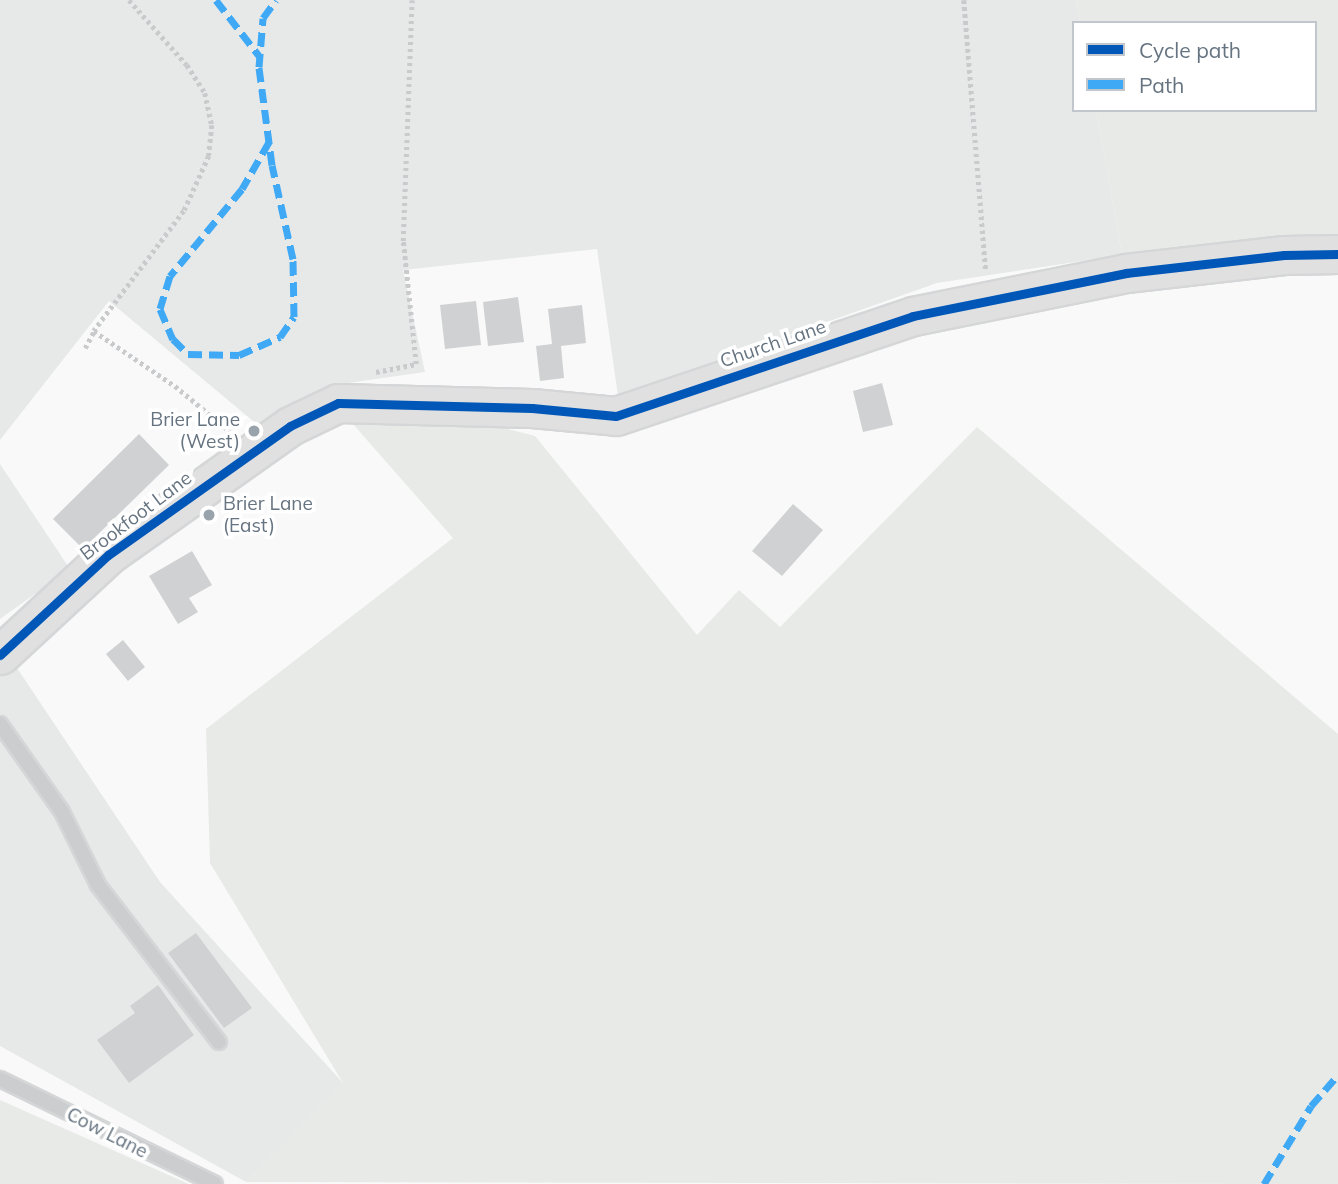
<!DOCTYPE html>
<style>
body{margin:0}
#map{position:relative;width:1338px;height:1184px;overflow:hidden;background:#f9f9f9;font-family:Mulish,sans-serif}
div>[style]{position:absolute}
.built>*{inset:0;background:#e7e9e9}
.green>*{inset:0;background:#e7eae6}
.building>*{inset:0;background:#d0d1d2}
.path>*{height:4.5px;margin-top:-2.25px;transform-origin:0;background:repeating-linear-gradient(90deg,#c9cacb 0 3.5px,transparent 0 7px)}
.roads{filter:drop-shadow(2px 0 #d5d6d7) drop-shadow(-2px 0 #d5d6d7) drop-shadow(0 2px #d5d6d7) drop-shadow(0 -2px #d5d6d7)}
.lane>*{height:14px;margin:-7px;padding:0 7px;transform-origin:7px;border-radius:7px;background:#cccdce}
.secondary>*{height:37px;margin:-18.5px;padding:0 18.5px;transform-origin:18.5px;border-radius:18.5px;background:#e0e0e1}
.quiet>*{height:7px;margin-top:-3.5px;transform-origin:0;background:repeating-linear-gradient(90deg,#3fa9f5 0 14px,transparent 0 21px)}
.cycleway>*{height:9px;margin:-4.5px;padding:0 4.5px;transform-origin:4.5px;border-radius:4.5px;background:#0057b8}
.dots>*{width:19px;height:19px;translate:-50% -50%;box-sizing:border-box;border:4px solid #fff;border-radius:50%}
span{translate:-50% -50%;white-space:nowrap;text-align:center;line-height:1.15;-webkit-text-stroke:7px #fff;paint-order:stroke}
.street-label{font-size:19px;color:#667481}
.poi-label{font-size:19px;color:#667481}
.right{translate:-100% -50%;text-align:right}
.left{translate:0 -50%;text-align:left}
.legend{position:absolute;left:1072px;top:21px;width:245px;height:91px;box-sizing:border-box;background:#fff;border:2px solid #c2c7cd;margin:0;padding:9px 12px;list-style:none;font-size:21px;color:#667481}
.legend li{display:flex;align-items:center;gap:14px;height:35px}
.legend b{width:35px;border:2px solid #c2c7cd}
</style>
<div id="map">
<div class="built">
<div style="clip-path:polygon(0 0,1076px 0,1080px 23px,1074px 23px,1074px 110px,1096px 110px,1122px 255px,937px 283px,618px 396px,597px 249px,403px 270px,425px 372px,348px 383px,259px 426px,109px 301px,0 440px)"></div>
<div style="clip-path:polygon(0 464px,70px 569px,0 619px)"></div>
<div style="clip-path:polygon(13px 662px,160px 882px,344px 1084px,246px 1182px,0 1046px,0 672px)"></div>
</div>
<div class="green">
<div style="clip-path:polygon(1076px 0,1338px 0,1338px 238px,1122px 255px,1096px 110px,1315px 110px,1315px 23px,1080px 23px)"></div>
<div style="clip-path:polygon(437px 411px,535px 436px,697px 635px,739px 590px,780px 627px,977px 427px,1338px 734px,1338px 1184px,246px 1182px,343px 1083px,210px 863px,206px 729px,453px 538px,353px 424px)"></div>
<div style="clip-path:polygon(0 1100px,189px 1184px,0 1184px)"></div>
</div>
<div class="building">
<div style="clip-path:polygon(518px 297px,524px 342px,488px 346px,483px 302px)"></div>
<div style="clip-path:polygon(476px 301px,481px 345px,445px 349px,440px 305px)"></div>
<div style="clip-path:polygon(582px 305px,586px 343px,561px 346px,564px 378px,540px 381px,536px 346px,552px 344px,548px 309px)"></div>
<div style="clip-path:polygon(882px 383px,893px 425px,863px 432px,853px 391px)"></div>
<div style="clip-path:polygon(139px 434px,169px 465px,83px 549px,53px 519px)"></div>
<div style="clip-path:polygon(793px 504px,823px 530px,782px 576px,752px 551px)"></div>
<div style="clip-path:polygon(192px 551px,212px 585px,189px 598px,198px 612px,178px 624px,149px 576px)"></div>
<div style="clip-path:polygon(123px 640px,145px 667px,128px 681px,106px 654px)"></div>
<div style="clip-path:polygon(196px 933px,252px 1008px,224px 1028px,168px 953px)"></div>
<div style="clip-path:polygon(158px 985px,194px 1035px,129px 1083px,97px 1040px,135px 1013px,130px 1006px)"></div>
</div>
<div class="path">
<div style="left:129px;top:0;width:87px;rotate:48.3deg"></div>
<div style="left:187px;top:65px;width:33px;rotate:57deg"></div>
<div style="left:205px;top:93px;width:33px;rotate:78deg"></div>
<div style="left:212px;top:125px;width:31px;rotate:96deg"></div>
<div style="left:209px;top:156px;width:60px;rotate:114.4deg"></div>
<div style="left:184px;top:211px;width:150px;rotate:126.9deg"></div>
<div style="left:94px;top:331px;width:98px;rotate:34.2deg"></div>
<div style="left:175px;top:386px;width:74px;rotate:39.5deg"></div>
<div style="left:964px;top:0;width:272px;rotate:85.4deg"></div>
<div style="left:85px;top:348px;width:19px;rotate:-62deg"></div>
<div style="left:376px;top:372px;width:41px;rotate:-11.3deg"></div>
<div style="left:416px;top:364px;width:124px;rotate:-96deg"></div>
<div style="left:403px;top:241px;width:241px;rotate:-87.9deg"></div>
</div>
<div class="roads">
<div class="lane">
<div style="left:0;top:724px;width:108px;rotate:54.8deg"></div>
<div style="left:62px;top:812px;width:81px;rotate:63.7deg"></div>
<div style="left:98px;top:885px;width:198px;rotate:52.4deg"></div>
<div style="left:0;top:1079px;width:239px;rotate:26deg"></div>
</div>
<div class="secondary">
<div style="left:0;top:655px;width:147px;rotate:-42.8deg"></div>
<div style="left:108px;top:555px;width:223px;rotate:-35.3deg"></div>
<div style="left:290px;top:426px;width:53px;rotate:-25.6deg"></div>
<div style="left:338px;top:403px;width:194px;rotate:1.5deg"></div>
<div style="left:532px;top:408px;width:84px;rotate:5.4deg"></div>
<div style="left:616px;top:416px;width:313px;rotate:-18.6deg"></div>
<div style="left:913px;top:316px;width:217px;rotate:-11.4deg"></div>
<div style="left:1126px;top:273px;width:159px;rotate:-6.5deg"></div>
<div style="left:1284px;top:255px;width:54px;rotate:-1.1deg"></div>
</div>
</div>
<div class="quiet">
<div style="left:216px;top:0;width:72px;rotate:52.3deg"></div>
<div style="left:269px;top:142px;width:54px;rotate:119.9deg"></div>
<div style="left:242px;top:189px;width:113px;rotate:129.6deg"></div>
<div style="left:170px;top:276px;width:34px;rotate:107deg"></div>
<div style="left:160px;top:309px;width:33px;rotate:67deg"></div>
<div style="left:173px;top:339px;width:21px;rotate:45deg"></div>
<div style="left:188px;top:354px;width:51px;rotate:1.1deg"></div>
<div style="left:239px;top:355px;width:45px;rotate:-23.7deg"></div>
<div style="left:280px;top:337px;width:24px;rotate:-55deg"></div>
<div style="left:294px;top:317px;width:58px;rotate:-91deg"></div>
<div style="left:293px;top:259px;width:96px;rotate:-102.6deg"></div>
<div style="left:272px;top:165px;width:99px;rotate:-97.6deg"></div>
<div style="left:259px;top:67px;width:49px;rotate:-85.3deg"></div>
<div style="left:263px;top:18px;width:22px;rotate:-54deg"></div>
<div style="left:1264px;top:1184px;width:91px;rotate:-58.9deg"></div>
<div style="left:1311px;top:1106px;width:41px;rotate:-48.9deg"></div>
</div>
<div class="cycleway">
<div style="left:0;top:655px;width:147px;rotate:-42.8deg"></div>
<div style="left:108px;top:555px;width:223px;rotate:-35.3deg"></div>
<div style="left:290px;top:426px;width:53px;rotate:-25.6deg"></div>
<div style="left:338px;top:403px;width:194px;rotate:1.5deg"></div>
<div style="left:532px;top:408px;width:84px;rotate:5.4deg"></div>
<div style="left:616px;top:416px;width:313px;rotate:-18.6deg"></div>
<div style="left:913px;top:316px;width:217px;rotate:-11.4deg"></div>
<div style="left:1126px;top:273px;width:159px;rotate:-6.5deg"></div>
<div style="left:1284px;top:255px;width:54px;rotate:-1.1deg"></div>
</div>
<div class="dots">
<div style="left:254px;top:431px;background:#99a3ab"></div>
<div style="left:209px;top:515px;background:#99a3ab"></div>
</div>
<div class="street-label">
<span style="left:773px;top:344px;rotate:-19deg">Church Lane</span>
<span style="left:136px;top:516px;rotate:-37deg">Brookfoot Lane</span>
<span style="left:107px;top:1133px;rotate:27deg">Cow Lane</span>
</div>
<div class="poi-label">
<span class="right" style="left:240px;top:431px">Brier Lane<br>(West)</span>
<span class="left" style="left:223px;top:515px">Brier Lane<br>(East)</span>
</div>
<ul class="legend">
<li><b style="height:9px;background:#0057b8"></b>Cycle path</li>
<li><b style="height:9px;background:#3fa9f5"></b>Path</li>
</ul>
</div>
